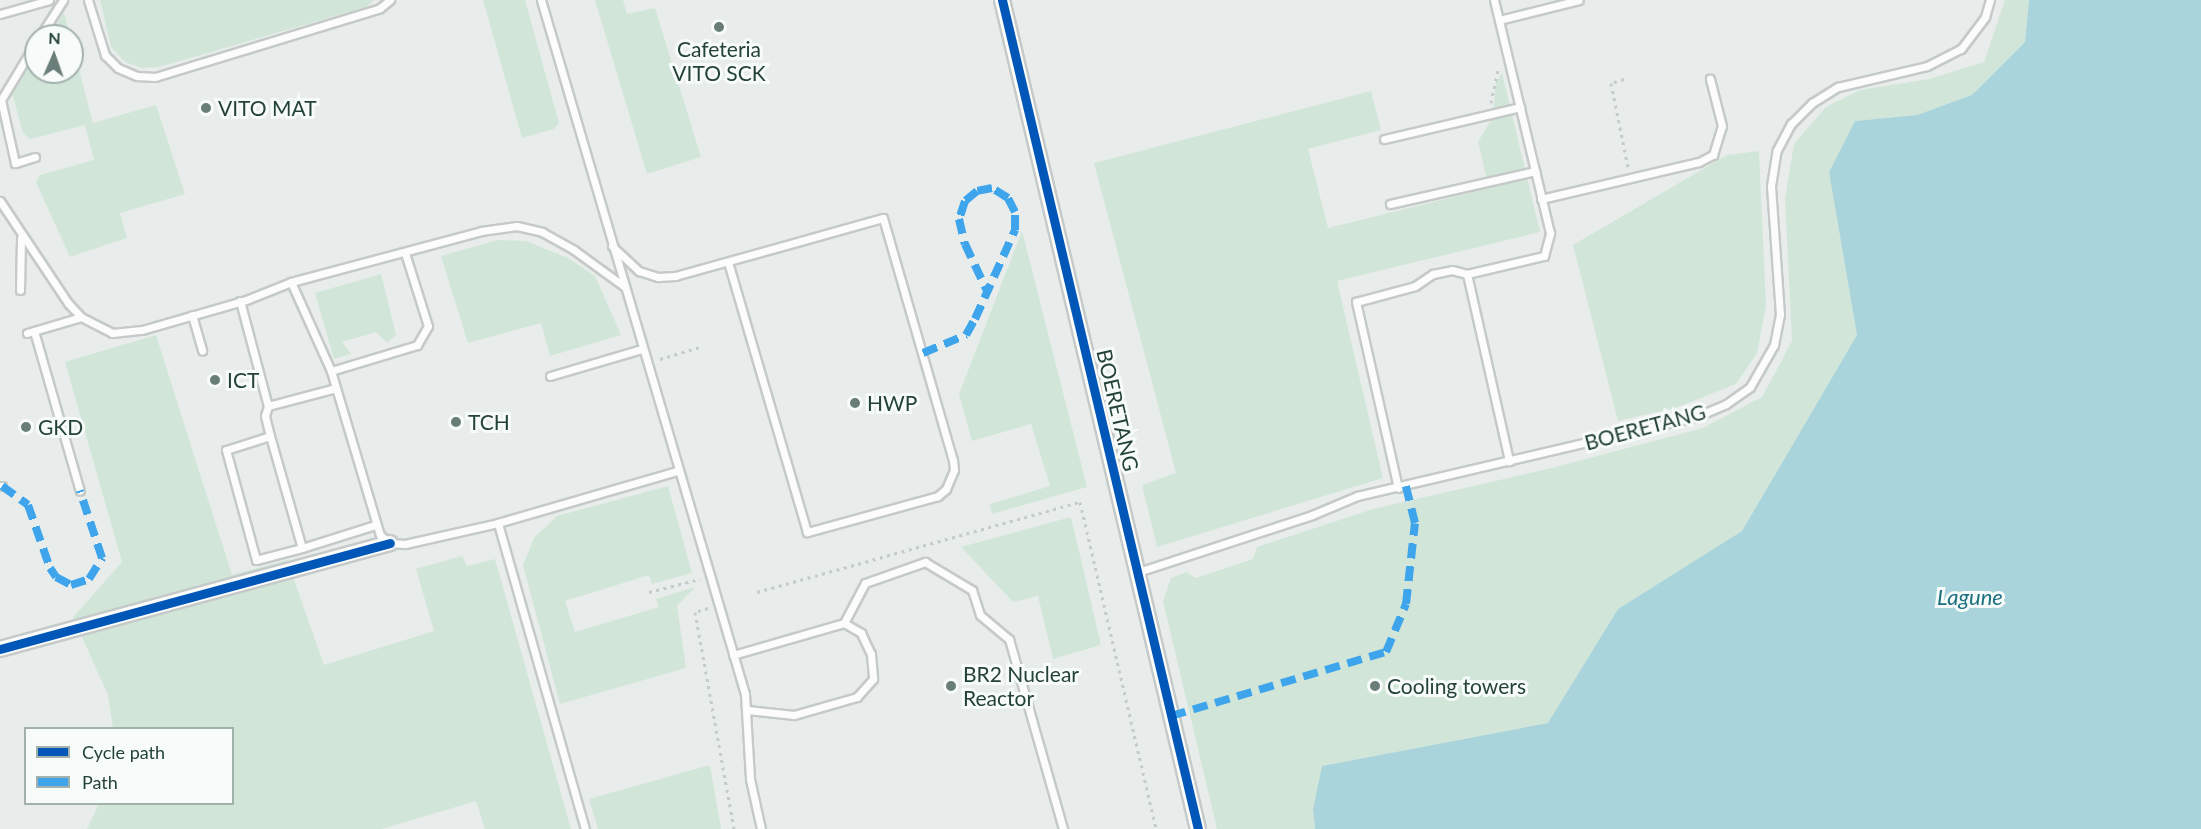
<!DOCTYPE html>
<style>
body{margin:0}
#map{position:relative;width:2201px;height:829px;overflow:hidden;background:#e8edeb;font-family:Lato,sans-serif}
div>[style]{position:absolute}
.green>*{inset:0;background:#d1e6d8}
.water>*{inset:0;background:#a9d4db}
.path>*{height:3px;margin-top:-1.5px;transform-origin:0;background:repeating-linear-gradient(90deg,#c3ccca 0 3px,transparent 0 7.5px)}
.roads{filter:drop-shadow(2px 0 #c5cac8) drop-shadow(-2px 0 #c5cac8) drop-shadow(0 2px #c5cac8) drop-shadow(0 -2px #c5cac8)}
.lane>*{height:7px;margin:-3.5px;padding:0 3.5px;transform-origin:3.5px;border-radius:3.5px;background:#fcfcfc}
.street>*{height:14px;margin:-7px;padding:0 7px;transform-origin:7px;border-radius:7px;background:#fcfcfc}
.quiet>*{height:8px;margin-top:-4px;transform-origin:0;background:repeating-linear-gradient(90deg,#3ea4ec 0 15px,transparent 0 23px)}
.cycleway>*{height:9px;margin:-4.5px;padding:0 4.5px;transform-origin:4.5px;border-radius:4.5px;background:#0057b8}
.dots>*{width:16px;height:16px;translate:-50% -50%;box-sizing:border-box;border:3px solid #f7fbf9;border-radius:50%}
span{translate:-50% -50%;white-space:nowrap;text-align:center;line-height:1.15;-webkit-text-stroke:6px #f7fbf9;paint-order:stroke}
.poi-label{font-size:21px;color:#24423a}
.left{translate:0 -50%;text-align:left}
.street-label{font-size:21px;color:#24423a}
.water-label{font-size:22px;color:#1c6f80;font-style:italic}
.legend{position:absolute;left:24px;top:727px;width:210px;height:78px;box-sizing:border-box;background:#f7fbf9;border:2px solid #a3b1ad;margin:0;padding:8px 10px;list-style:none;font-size:18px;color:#24423a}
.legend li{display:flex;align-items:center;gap:12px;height:30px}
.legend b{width:30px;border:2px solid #a3b1ad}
.north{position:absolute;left:24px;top:24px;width:60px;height:60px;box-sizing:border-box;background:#f7fbf9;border:2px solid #a3b1ad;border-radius:50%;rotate:2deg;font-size:16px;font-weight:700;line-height:24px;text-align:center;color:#24423a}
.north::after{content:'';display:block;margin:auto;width:21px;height:27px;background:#697e78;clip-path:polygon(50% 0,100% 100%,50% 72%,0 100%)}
</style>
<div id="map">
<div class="green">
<div style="clip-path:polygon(100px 0,374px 0,366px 7px,159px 67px,142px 68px,125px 62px,111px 47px)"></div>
<div style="clip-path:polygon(483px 0,525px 0,559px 123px,554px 129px,522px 138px)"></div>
<div style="clip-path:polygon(595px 0,623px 0,627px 14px,655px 8px,701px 157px,647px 174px)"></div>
<div style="clip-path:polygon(2005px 0,2029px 0,2025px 42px,1972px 95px,1917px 115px,1855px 121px,1829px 172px,1857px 335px,1742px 531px,1618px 609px,1549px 723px,1322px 766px,1313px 809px,1315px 829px,1217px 829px,1163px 601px,1171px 578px,1186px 572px,1196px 578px,1253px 559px,1257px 547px,1373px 509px,1552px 468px,1703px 428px,1762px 397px,1792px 341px,1785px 199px,1794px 144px,1826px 107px,1860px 90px,1929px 79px,1984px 62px)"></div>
<div style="clip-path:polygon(64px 12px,70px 36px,49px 36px)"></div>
<div style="clip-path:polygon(72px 43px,93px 123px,156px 105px,185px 194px,120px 213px,127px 238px,70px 257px,36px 182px,40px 175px,94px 160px,85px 125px,30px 139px,23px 133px,12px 93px,36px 56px,36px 72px,72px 72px)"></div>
<div style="clip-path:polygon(1502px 73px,1540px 232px,1337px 281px,1383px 478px,1157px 547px,1142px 485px,1176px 473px,1094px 163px,1371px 91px,1381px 130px,1308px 149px,1328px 228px,1489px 188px,1478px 142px,1493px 116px,1496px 82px)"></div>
<div style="clip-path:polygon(1759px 151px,1766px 306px,1757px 353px,1736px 384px,1678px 407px,1618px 421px,1573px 245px,1727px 155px)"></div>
<div style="clip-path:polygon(1022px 231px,1087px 487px,992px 514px,990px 504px,1050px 486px,1031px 424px,972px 441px,959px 394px)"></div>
<div style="clip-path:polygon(498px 240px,526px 241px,568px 258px,595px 276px,621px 335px,550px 356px,541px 323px,468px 343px,441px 256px)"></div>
<div style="clip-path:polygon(381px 274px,396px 335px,387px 343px,376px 332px,342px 342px,351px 354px,334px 359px,315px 293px)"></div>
<div style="clip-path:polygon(156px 335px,232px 575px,287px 560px,324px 665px,434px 631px,416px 569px,462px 556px,467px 566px,495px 559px,571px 829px,485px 829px,476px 801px,382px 829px,87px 829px,99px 804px,232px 804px,232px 728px,113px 728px,108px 695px,73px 617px,122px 562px,65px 362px)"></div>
<div style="clip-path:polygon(668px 486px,692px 573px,652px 584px,649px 575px,565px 601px,575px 632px,659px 607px,656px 599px,695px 587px,677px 606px,686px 668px,560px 704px,523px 565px,534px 538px,557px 516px)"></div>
<div style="clip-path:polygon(1071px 517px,1101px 645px,1053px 659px,1038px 596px,1013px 602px,961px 547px)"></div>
<div style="clip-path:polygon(710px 765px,721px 829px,598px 829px,589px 799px)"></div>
</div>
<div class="water">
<div style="clip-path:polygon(2029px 0,2201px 0,2201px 829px,1315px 829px,1313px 809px,1322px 766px,1548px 723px,1618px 609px,1742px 531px,1857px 335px,1829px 172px,1855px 121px,1917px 115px,1972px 95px,2025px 42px)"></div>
</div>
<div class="path">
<div style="left:1624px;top:79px;width:14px;rotate:163deg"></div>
<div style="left:1611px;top:83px;width:86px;rotate:78.6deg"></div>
<div style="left:1491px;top:103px;width:35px;rotate:-78deg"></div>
<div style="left:660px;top:359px;width:42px;rotate:-16.7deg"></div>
<div style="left:649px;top:592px;width:53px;rotate:-14.3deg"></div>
<div style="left:757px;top:592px;width:335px;rotate:-15.6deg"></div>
<div style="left:1080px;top:502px;width:336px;rotate:76.9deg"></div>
<div style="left:708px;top:608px;width:14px;rotate:163deg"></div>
<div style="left:695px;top:612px;width:220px;rotate:79.8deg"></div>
</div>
<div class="roads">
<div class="lane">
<div style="left:88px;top:0;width:58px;rotate:72.8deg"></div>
<div style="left:105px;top:55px;width:18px;rotate:45deg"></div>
<div style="left:118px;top:68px;width:21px;rotate:23deg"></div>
<div style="left:137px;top:76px;width:18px;rotate:3deg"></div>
<div style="left:155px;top:77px;width:235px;rotate:-17deg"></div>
<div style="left:380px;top:8px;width:13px;rotate:-39deg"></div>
<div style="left:541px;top:0;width:723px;rotate:73.62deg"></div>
<div style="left:745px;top:694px;width:85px;rotate:86.6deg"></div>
<div style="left:750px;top:779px;width:51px;rotate:77.6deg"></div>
<div style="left:0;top:14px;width:51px;rotate:-15.9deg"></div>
<div style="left:1499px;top:20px;width:82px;rotate:-14deg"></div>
<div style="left:40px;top:36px;width:43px;rotate:-57.4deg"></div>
<div style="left:1384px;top:139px;width:140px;rotate:-13.2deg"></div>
<div style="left:35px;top:157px;width:21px;rotate:163deg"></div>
<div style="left:15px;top:163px;width:65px;rotate:-102.5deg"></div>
<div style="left:1px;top:100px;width:68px;rotate:-58.9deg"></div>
<div style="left:1541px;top:199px;width:162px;rotate:-13.2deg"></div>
<div style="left:1699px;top:162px;width:16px;rotate:-27deg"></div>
<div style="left:1713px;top:155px;width:30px;rotate:-73deg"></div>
<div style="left:1722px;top:126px;width:49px;rotate:-104.3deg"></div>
<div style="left:0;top:201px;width:123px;rotate:56.3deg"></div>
<div style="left:68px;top:303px;width:19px;rotate:47deg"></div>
<div style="left:81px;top:317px;width:35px;rotate:27deg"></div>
<div style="left:112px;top:333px;width:30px;rotate:-6deg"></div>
<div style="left:142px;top:330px;width:108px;rotate:-16.1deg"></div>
<div style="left:246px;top:300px;width:48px;rotate:-21.8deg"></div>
<div style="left:291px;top:282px;width:197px;rotate:-15deg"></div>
<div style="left:481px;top:231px;width:36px;rotate:-8deg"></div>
<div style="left:517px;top:226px;width:26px;rotate:13deg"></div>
<div style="left:542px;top:232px;width:37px;rotate:29deg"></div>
<div style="left:574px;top:250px;width:63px;rotate:36deg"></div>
<div style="left:1390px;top:204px;width:149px;rotate:-12.8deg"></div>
<div style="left:612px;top:246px;width:37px;rotate:43deg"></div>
<div style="left:639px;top:271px;width:20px;rotate:18deg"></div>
<div style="left:658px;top:277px;width:17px;rotate:-3deg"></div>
<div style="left:675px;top:276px;width:216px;rotate:-15.6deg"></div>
<div style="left:883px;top:218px;width:252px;rotate:73.9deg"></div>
<div style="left:953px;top:460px;width:10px;rotate:84deg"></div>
<div style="left:954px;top:470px;width:21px;rotate:113deg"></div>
<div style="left:946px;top:489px;width:11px;rotate:139deg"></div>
<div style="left:938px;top:496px;width:136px;rotate:164.6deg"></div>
<div style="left:807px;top:532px;width:281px;rotate:-106.3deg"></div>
<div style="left:1467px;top:274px;width:192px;rotate:77.3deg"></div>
<div style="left:291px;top:282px;width:98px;rotate:65.8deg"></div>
<div style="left:331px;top:371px;width:171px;rotate:73.4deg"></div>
<div style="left:380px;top:535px;width:13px;rotate:39deg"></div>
<div style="left:390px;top:543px;width:15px;rotate:4deg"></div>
<div style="left:405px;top:544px;width:95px;rotate:-12.7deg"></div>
<div style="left:20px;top:290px;width:52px;rotate:-88.9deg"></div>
<div style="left:240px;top:301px;width:109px;rotate:75.1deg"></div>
<div style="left:192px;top:315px;width:37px;rotate:74deg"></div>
<div style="left:34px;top:331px;width:166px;rotate:74deg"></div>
<div style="left:27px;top:333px;width:56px;rotate:-16.5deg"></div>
<div style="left:331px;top:371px;width:90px;rotate:-16.8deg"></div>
<div style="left:417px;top:345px;width:22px;rotate:-60deg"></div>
<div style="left:428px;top:326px;width:77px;rotate:-107.5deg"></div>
<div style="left:550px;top:376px;width:96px;rotate:-16.4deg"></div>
<div style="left:336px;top:388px;width:70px;rotate:165.2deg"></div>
<div style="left:268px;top:406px;width:10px;rotate:107deg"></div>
<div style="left:265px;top:416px;width:21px;rotate:76deg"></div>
<div style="left:270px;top:436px;width:116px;rotate:74.1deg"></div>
<div style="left:302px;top:548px;width:77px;rotate:-17.5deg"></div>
<div style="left:270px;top:436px;width:46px;rotate:162.3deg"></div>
<div style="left:226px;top:450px;width:114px;rotate:74.7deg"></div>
<div style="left:256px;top:560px;width:48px;rotate:-14.6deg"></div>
<div style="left:0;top:486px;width:2px"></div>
<div style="left:1398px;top:488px;width:191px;rotate:-102.7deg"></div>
<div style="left:1356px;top:302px;width:61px;rotate:-15.2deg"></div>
<div style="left:1415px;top:286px;width:22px;rotate:-34deg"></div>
<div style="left:1433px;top:274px;width:19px;rotate:-12deg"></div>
<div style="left:1452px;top:270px;width:16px;rotate:15deg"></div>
<div style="left:1467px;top:274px;width:79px;rotate:-13.2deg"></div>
<div style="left:1544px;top:256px;width:24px;rotate:-75deg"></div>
<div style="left:1550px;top:233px;width:240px;rotate:-103.5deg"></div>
<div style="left:1138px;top:572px;width:183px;rotate:-18.1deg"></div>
<div style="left:1312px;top:515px;width:49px;rotate:-22.9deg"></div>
<div style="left:1357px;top:496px;width:350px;rotate:-13.2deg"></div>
<div style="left:1698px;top:416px;width:30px;rotate:-23deg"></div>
<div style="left:1726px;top:404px;width:29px;rotate:-35deg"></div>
<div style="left:1750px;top:387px;width:48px;rotate:-60.3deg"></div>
<div style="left:1774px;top:345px;width:31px;rotate:-79deg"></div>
<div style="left:1780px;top:315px;width:129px;rotate:-94deg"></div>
<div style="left:1771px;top:186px;width:36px;rotate:-81deg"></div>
<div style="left:1777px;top:150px;width:30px;rotate:-62deg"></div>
<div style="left:1791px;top:124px;width:30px;rotate:-45deg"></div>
<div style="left:1812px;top:103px;width:31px;rotate:-32deg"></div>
<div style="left:1838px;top:87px;width:91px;rotate:-13.3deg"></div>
<div style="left:1927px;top:66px;width:38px;rotate:-27deg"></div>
<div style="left:1961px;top:49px;width:40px;rotate:-53deg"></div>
<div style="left:1985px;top:17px;width:18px;rotate:-74deg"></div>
<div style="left:844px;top:623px;width:45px;rotate:-62.3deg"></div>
<div style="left:865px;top:583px;width:64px;rotate:-19.3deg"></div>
<div style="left:925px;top:562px;width:55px;rotate:30.8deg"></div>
<div style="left:972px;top:590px;width:26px;rotate:72deg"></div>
<div style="left:980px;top:615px;width:38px;rotate:40deg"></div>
<div style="left:1009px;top:639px;width:198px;rotate:74.1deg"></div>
<div style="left:733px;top:655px;width:116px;rotate:-16.1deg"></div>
<div style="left:844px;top:623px;width:20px;rotate:30deg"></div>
<div style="left:861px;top:633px;width:23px;rotate:65deg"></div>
<div style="left:871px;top:654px;width:25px;rotate:85deg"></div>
<div style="left:873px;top:679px;width:24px;rotate:132deg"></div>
<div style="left:857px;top:697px;width:66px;rotate:164.1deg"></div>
<div style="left:794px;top:715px;width:47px;rotate:-173.9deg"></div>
<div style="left:585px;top:829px;width:318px;rotate:-105.9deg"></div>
<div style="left:498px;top:523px;width:186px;rotate:-16.2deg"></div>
</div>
<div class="street">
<div style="left:1002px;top:0;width:852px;rotate:76.7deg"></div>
<div style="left:0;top:649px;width:404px;rotate:-15.2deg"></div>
</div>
</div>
<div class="quiet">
<div style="left:923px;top:353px;width:47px;rotate:-22.7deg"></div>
<div style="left:966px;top:335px;width:18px;rotate:-61deg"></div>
<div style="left:975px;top:319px;width:98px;rotate:-65.8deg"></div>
<div style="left:1015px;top:230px;width:18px;rotate:-90deg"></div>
<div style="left:1015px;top:212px;width:16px;rotate:-117deg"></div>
<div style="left:1008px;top:198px;width:19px;rotate:-148deg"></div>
<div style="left:992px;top:188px;width:15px;rotate:169deg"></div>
<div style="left:977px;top:191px;width:16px;rotate:140deg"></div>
<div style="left:965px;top:201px;width:19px;rotate:108deg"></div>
<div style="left:959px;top:219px;width:26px;rotate:77deg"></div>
<div style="left:965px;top:244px;width:52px;rotate:64.9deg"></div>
<div style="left:2px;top:486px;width:32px;rotate:36deg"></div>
<div style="left:28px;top:505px;width:67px;rotate:70.8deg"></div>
<div style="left:50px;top:568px;width:11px;rotate:56deg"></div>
<div style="left:56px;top:577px;width:17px;rotate:28deg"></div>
<div style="left:71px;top:585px;width:19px;rotate:-18deg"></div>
<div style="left:89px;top:579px;width:25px;rotate:-58deg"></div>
<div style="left:102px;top:558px;width:71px;rotate:-108.2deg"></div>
<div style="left:1171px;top:716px;width:224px;rotate:-16.6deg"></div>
<div style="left:1386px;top:652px;width:52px;rotate:-67.4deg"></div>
<div style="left:1406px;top:604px;width:81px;rotate:-83.7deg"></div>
<div style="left:1415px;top:523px;width:38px;rotate:-104deg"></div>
</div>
<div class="cycleway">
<div style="left:1002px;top:0;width:852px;rotate:76.7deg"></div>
<div style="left:0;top:649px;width:404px;rotate:-15.2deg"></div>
</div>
<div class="dots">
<div style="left:719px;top:27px;background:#697e78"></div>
<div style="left:206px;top:108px;background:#697e78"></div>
<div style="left:215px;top:380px;background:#697e78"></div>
<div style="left:855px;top:403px;background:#697e78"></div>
<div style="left:456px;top:422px;background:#697e78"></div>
<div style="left:26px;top:427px;background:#697e78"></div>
<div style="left:951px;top:686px;background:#697e78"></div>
<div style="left:1375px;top:686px;background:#697e78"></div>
</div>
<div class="poi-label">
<span style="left:719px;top:61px">Cafeteria<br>VITO SCK</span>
<span class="left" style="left:218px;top:108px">VITO MAT</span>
<span class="left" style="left:227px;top:380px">ICT</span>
<span class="left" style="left:867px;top:403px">HWP</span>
<span class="left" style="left:468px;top:422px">TCH</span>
<span class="left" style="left:38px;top:427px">GKD</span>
<span class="left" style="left:963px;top:686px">BR2 Nuclear<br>Reactor</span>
<span class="left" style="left:1387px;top:686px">Cooling towers</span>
</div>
<div class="street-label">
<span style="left:1118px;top:410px;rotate:77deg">BOERETANG</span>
<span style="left:1645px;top:427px;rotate:-15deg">BOERETANG</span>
</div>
<div class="water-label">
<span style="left:1970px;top:597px">Lagune</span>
</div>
<ul class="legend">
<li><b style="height:8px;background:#0057b8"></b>Cycle path</li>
<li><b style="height:8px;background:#3ea4ec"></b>Path</li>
</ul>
<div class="north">N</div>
</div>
